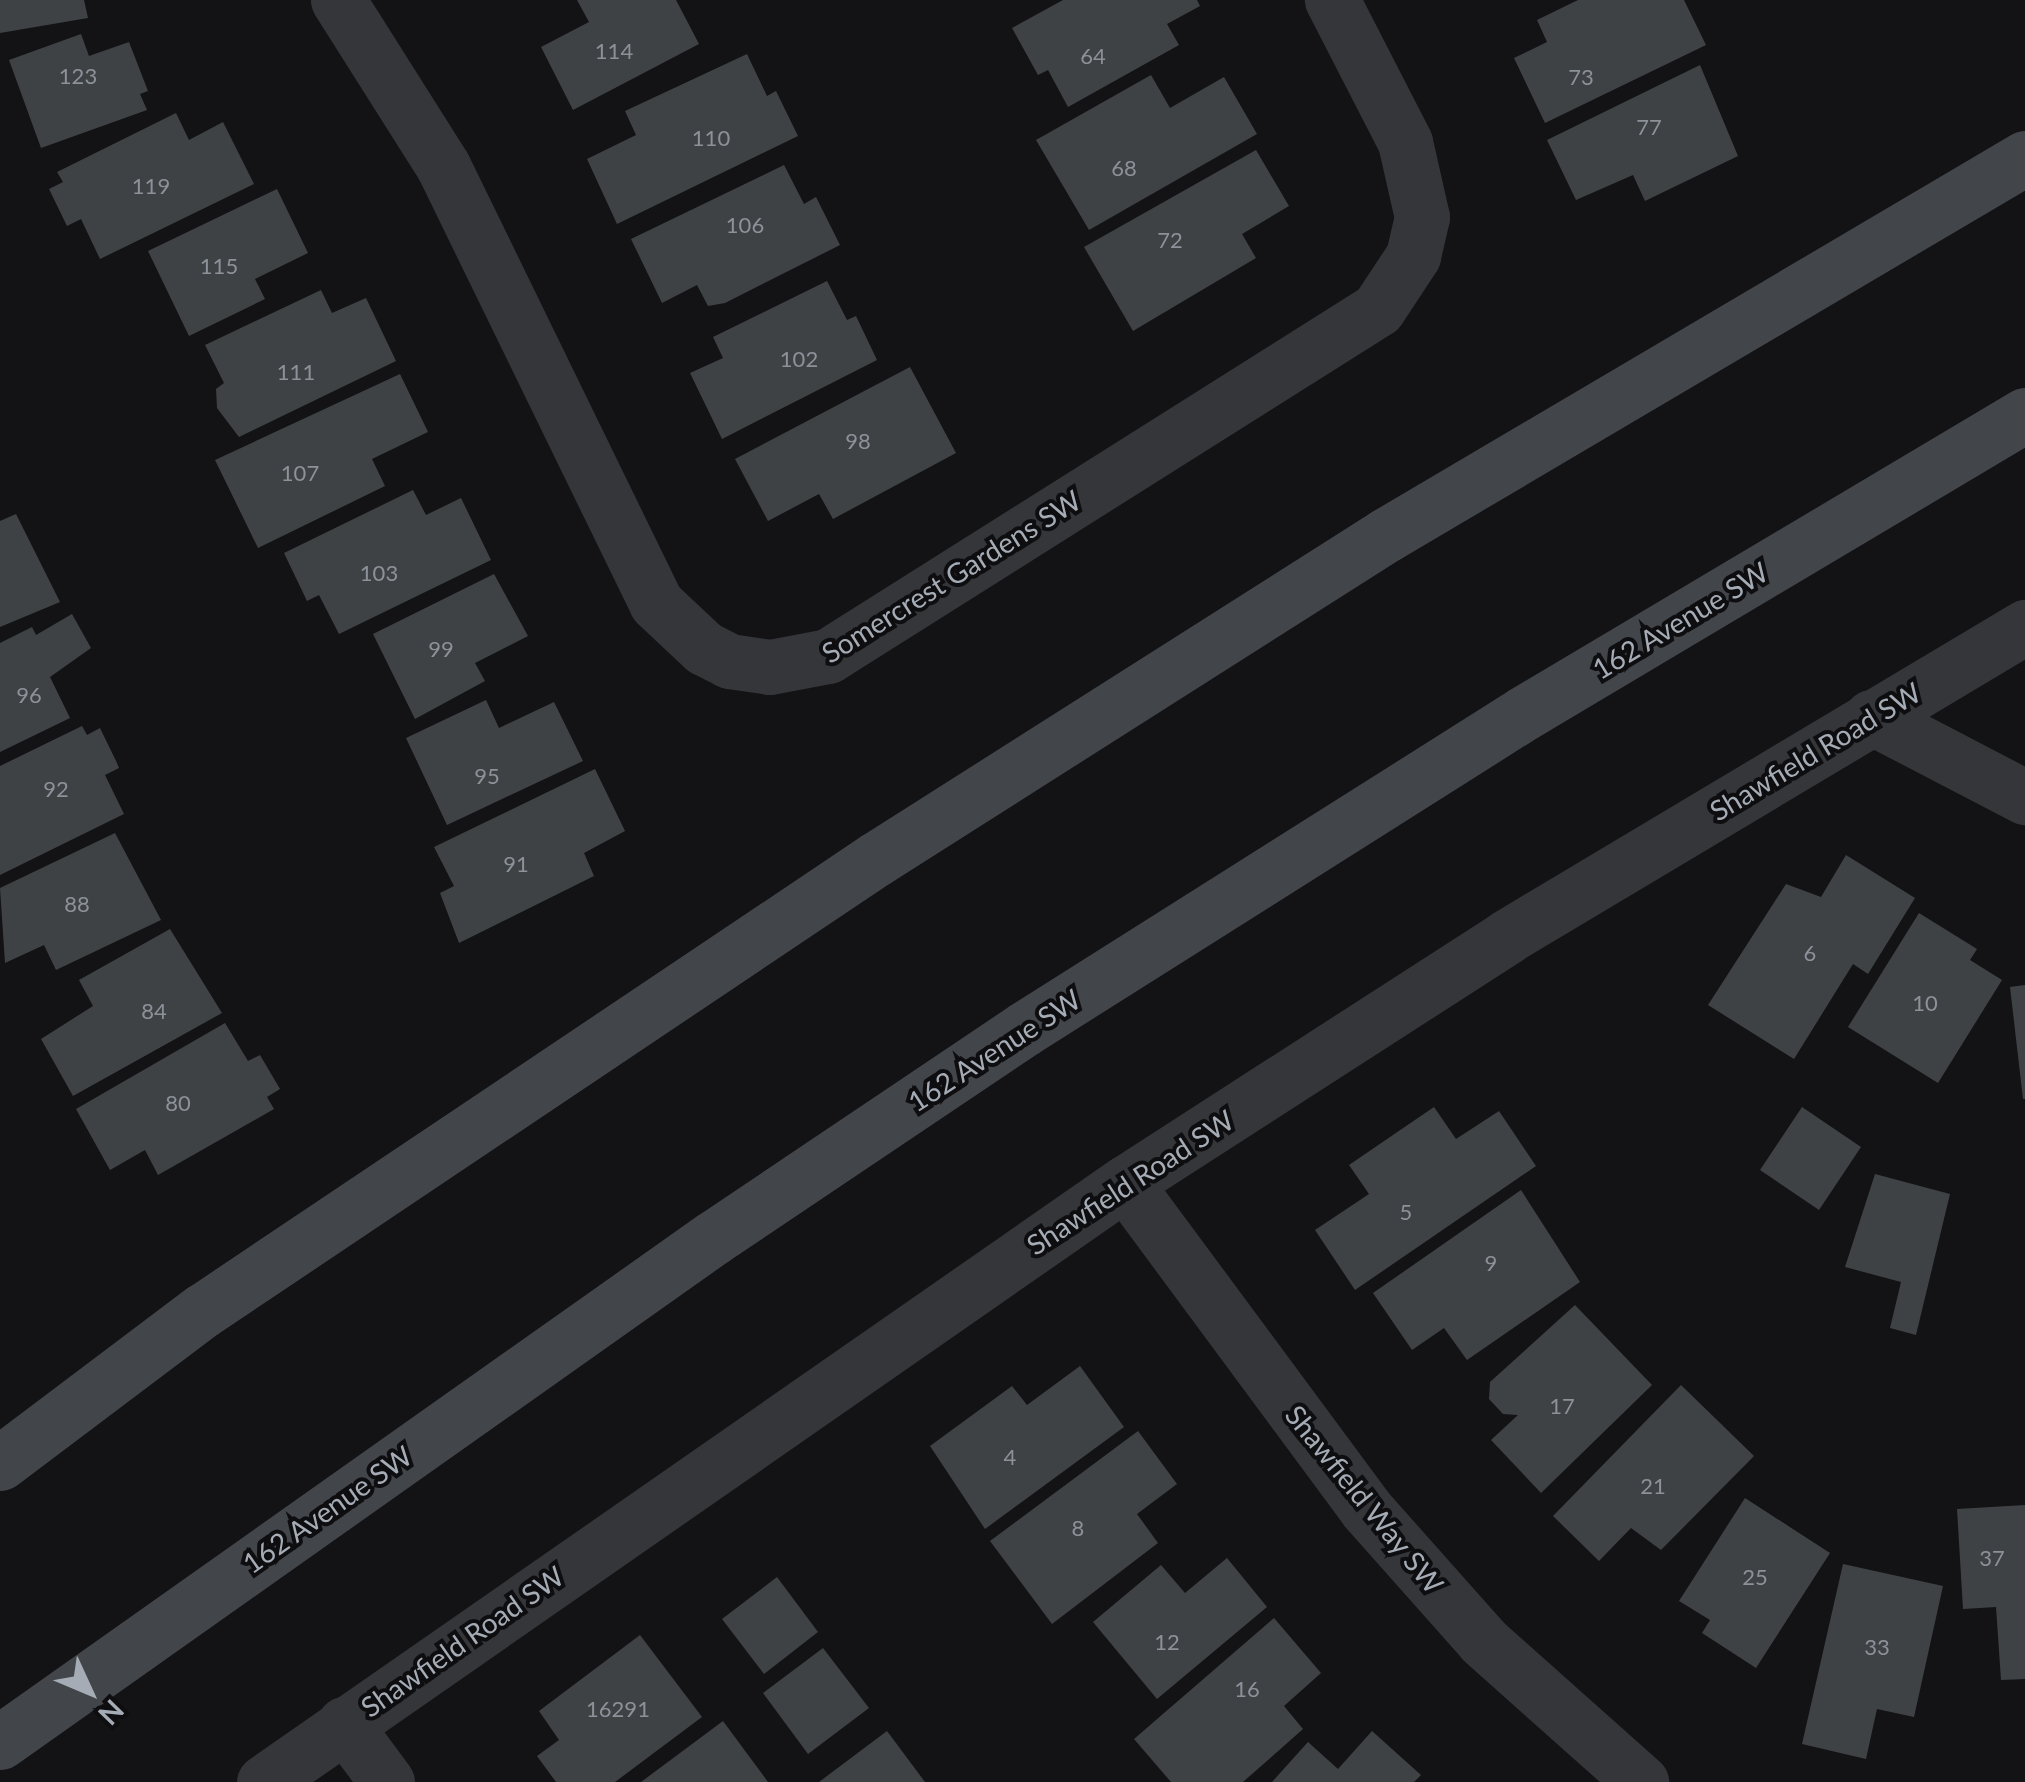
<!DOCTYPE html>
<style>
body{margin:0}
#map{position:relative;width:2025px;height:1782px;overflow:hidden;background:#131315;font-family:Lato,sans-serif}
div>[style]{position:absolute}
.building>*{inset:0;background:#3f4245}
.street>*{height:55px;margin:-27.5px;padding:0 27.5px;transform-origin:27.5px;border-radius:27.5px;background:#34363a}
.secondary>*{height:55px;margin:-27.5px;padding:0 27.5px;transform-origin:27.5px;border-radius:27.5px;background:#42454a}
span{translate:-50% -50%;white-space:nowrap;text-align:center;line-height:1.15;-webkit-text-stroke:8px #0e0e10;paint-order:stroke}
.number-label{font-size:22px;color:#8c9299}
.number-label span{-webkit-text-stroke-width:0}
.street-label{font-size:28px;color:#a5acb5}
.north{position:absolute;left:40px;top:1642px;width:100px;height:100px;-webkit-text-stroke:8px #0e0e10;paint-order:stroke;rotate:134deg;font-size:28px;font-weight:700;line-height:40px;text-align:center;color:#a5acb5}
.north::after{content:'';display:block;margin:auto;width:35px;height:45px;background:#a5acb5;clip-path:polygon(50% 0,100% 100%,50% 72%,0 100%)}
</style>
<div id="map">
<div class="building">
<div style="clip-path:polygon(0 0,84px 0,88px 18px,0 33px)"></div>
<div style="clip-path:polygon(577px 0,676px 0,699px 44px,573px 110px,541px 47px,589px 22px)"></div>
<div style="clip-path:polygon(1063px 0,1197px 0,1200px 6px,1167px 24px,1179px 45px,1068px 107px,1048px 70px,1038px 75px,1012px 28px)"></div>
<div style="clip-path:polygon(1578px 0,1684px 0,1706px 45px,1545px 123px,1514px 58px,1547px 42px,1537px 20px)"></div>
<div style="clip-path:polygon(81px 34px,89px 56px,129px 42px,148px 91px,140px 94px,147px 110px,41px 148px,9px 60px)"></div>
<div style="clip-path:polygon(747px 54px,767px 96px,776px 91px,798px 136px,617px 224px,587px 159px,636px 135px,625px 111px)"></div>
<div style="clip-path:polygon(1700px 65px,1738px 156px,1645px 201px,1633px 175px,1576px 200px,1547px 140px)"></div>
<div style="clip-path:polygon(1151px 75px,1170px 108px,1224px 77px,1257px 134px,1089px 230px,1036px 140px)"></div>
<div style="clip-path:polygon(176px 113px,189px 140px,223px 122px,254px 184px,100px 259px,81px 219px,67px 226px,49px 189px,63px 182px,57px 172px)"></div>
<div style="clip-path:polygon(1256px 150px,1289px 206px,1242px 234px,1256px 258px,1133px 331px,1084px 247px)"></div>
<div style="clip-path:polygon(784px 165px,804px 204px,816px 197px,840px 245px,725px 303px,708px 306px,697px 285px,662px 303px,631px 239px)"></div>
<div style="clip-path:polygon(277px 189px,308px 253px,255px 279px,265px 299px,189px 336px,148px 251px)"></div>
<div style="clip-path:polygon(827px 281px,847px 320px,856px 316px,877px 360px,722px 439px,690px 373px,723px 358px,713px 337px)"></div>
<div style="clip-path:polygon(321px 290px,332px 313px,366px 298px,396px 361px,239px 437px,217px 408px,216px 389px,224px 383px,205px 345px)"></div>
<div style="clip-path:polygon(910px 367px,956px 453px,833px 519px,819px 494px,768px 521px,735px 459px)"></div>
<div style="clip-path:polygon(400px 374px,428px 432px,372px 459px,385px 486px,258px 548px,215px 460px)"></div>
<div style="clip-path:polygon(413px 490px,426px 515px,461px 498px,491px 560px,339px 634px,319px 595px,307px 601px,284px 553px)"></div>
<div style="clip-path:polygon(16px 514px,60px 602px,0 627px,0 521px)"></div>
<div style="clip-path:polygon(494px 574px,528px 636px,475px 663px,485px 681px,415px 719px,373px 634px)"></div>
<div style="clip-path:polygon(72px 614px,91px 648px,50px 677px,70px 718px,0 752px,0 643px,32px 627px,36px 635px)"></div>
<div style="clip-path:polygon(486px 700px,499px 728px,554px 702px,583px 761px,447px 825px,406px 738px)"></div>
<div style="clip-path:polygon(82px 726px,87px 735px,100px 728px,117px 763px,119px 768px,105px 775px,124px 814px,0 875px,0 766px)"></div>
<div style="clip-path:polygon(595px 769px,625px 831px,584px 853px,594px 876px,459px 943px,440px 893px,454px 886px,434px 847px)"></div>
<div style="clip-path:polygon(115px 833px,161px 920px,56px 970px,44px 945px,5px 963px,0 888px)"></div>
<div style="clip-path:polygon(1846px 855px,1915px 898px,1868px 974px,1853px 964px,1794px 1059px,1708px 1005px,1786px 884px,1821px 897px)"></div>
<div style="clip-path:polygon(1919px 913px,1977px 949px,1970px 960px,2002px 980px,1938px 1083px,1848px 1027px)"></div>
<div style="clip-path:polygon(170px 929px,222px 1013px,73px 1096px,41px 1039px,93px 1006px,79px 980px)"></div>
<div style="clip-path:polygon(2025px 985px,2025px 1099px,2023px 1099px,2010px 987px)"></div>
<div style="clip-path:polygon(225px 1023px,248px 1061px,260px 1055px,280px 1089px,267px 1097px,274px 1109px,158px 1175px,145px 1150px,110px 1170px,76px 1109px)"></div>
<div style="clip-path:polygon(1434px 1107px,1456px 1139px,1499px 1111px,1536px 1166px,1355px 1290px,1315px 1230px,1369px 1194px,1349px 1165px)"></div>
<div style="clip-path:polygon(1802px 1107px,1861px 1147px,1819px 1210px,1760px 1170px)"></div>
<div style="clip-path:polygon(1875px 1174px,1950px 1194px,1916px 1335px,1890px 1328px,1901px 1282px,1845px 1267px)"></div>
<div style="clip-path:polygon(1521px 1190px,1580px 1282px,1467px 1360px,1444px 1328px,1412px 1350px,1373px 1293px)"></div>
<div style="clip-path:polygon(1575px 1305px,1652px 1385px,1541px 1493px,1491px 1440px,1518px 1415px,1503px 1414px,1489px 1399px,1490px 1382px)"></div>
<div style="clip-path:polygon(1080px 1366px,1124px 1427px,985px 1529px,930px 1446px,1012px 1386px,1027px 1405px)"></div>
<div style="clip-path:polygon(1681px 1385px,1754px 1456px,1661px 1550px,1631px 1528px,1599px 1561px,1553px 1516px)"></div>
<div style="clip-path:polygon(1138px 1431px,1177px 1484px,1137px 1514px,1158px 1543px,1052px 1624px,990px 1541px)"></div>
<div style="clip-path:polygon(1745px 1498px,1830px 1553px,1756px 1668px,1702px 1633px,1710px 1620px,1679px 1601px)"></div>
<div style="clip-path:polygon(2025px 1505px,2025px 1679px,2001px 1680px,1996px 1607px,1963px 1609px,1957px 1509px)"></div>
<div style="clip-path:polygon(1227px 1558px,1267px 1607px,1157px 1699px,1093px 1622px,1161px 1565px,1185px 1593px)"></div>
<div style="clip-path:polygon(1843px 1564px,1943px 1586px,1914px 1717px,1877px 1709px,1866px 1759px,1802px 1744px)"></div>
<div style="clip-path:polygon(777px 1577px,818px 1632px,764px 1674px,722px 1619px)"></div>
<div style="clip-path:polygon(1274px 1618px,1321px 1673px,1284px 1706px,1303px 1729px,1243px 1782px,1171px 1782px,1134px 1739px)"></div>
<div style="clip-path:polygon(640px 1635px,702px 1717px,615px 1782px,556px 1782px,537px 1756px,559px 1740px,539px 1711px)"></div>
<div style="clip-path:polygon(823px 1648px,869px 1708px,808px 1754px,763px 1693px)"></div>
<div style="clip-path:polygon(723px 1721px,768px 1782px,641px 1782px)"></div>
<div style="clip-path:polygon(887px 1731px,925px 1782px,819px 1782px)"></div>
<div style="clip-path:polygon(1372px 1731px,1421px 1775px,1414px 1782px,1272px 1782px,1308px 1742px,1338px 1769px)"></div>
</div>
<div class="street">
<div style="left:338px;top:0;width:196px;rotate:57.7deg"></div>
<div style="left:443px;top:166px;width:486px;rotate:64deg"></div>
<div style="left:656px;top:603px;width:66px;rotate:43.2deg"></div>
<div style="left:704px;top:648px;width:28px;rotate:27deg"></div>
<div style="left:729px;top:661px;width:41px;rotate:8.3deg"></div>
<div style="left:770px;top:667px;width:59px;rotate:-10.7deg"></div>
<div style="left:828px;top:656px;width:650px;rotate:-32.25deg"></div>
<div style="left:1378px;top:309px;width:64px;rotate:-56.6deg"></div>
<div style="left:1413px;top:256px;width:40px;rotate:-77deg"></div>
<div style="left:1422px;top:217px;width:77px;rotate:-102.8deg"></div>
<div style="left:1405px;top:142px;width:160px;rotate:-117.2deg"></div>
<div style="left:1871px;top:717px;width:174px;rotate:27.5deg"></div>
<div style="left:1125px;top:1183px;width:405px;rotate:53.5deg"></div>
<div style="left:1366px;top:1509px;width:176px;rotate:48.4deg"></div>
<div style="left:1483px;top:1641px;width:212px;rotate:41.7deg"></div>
<div style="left:344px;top:1724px;width:72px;rotate:53.4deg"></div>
<div style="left:264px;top:1782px;width:1049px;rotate:-34.83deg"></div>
<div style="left:1125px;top:1183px;width:454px;rotate:-32.8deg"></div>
<div style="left:1506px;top:937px;width:605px;rotate:-30.85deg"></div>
</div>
<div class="secondary">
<div style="left:0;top:1463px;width:253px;rotate:-37deg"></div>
<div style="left:202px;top:1311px;width:812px;rotate:-33.85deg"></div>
<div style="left:876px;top:859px;width:604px;rotate:-32.43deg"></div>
<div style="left:1386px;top:535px;width:742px;rotate:-30.54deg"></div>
<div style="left:0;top:1742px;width:873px;rotate:-35.26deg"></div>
<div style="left:713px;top:1238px;width:375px;rotate:-33.9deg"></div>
<div style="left:1024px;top:1029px;width:591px;rotate:-32.29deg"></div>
<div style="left:1524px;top:713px;width:583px;rotate:-30.74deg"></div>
</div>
<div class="number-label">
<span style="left:614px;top:51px">114</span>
<span style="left:1093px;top:56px">64</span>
<span style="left:78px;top:76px">123</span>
<span style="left:1581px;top:77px">73</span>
<span style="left:1649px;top:127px">77</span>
<span style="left:711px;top:138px">110</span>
<span style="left:1124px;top:168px">68</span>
<span style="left:151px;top:186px">119</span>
<span style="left:745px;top:225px">106</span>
<span style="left:1170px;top:240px">72</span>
<span style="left:219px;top:266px">115</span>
<span style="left:799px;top:359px">102</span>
<span style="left:296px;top:372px">111</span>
<span style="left:858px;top:441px">98</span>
<span style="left:300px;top:473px">107</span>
<span style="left:379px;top:573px">103</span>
<span style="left:441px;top:649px">99</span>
<span style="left:29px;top:695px">96</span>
<span style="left:487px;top:776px">95</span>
<span style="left:56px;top:789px">92</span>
<span style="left:516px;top:864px">91</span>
<span style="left:77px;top:904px">88</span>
<span style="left:1810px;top:953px">6</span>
<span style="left:1925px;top:1003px">10</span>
<span style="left:154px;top:1011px">84</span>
<span style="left:178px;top:1103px">80</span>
<span style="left:1406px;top:1212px">5</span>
<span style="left:1491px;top:1263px">9</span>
<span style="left:1562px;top:1406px">17</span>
<span style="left:1010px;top:1457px">4</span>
<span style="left:1653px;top:1486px">21</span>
<span style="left:1078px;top:1528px">8</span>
<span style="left:1992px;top:1558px">37</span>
<span style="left:1755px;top:1577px">25</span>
<span style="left:1167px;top:1642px">12</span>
<span style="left:1877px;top:1647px">33</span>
<span style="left:1247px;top:1689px">16</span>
<span style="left:618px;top:1709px">16291</span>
</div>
<div class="street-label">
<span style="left:951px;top:576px;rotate:-32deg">Somercrest Gardens SW</span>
<span style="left:1680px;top:620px;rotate:-31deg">162 Avenue SW</span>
<span style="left:1815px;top:751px;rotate:-31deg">Shawfield Road SW</span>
<span style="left:994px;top:1050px;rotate:-33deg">162 Avenue SW</span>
<span style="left:1130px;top:1182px;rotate:-33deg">Shawfield Road SW</span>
<span style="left:1365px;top:1499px;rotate:51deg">Shawfield Way SW</span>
<span style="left:327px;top:1509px;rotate:-35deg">162 Avenue SW</span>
<span style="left:462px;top:1641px;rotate:-35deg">Shawfield Road SW</span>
</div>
<div class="north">N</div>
</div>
